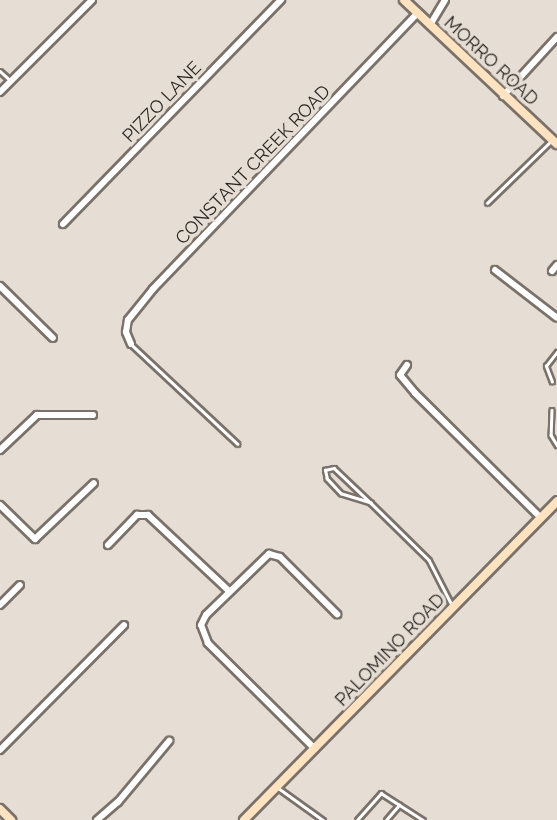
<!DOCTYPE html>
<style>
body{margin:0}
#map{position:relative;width:557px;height:820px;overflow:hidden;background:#e6ddd4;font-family:Raleway,sans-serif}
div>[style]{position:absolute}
.roads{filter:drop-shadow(2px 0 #7a726a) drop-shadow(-2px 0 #7a726a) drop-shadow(0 2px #7a726a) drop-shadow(0 -2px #7a726a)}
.lane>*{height:2.5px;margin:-1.25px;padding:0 1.25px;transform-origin:1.25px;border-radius:1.25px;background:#fff}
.street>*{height:6px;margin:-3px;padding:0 3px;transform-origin:3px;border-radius:3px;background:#fff}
.secondary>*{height:8px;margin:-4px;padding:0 4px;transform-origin:4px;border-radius:4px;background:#ffe2c0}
span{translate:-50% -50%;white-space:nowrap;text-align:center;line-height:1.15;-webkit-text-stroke:7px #e6ddd4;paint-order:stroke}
.street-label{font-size:18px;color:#2b2724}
</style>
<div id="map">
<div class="roads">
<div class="lane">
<div style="left:0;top:71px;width:15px;rotate:42deg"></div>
<div style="left:487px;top:203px;width:88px;rotate:-44.1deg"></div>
<div style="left:131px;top:344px;width:146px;rotate:43.1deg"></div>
<div style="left:552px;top:382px;width:17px;rotate:-111deg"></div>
<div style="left:546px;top:366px;width:18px;rotate:-52deg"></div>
<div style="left:552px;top:410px;width:25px;rotate:92deg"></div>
<div style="left:551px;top:435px;width:12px;rotate:59deg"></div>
<div style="left:371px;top:503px;width:31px;rotate:-163deg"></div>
<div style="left:341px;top:494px;width:21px;rotate:-133deg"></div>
<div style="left:327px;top:479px;width:9px;rotate:-103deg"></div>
<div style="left:325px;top:470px;width:9px;rotate:-13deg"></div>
<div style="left:334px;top:468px;width:51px;rotate:43.4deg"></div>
<div style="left:371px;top:503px;width:81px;rotate:44.5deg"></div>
<div style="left:429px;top:560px;width:51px;rotate:62.9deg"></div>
<div style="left:277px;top:787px;width:57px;rotate:35.7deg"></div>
<div style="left:357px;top:820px;width:36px;rotate:-48deg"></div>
<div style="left:381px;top:793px;width:50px;rotate:32.7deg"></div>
<div style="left:386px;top:820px;width:20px;rotate:-49deg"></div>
</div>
<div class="street">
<div style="left:430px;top:25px;width:29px;rotate:-59deg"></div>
<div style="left:0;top:92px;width:130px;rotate:-45deg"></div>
<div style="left:503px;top:96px;width:80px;rotate:-47.5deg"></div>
<div style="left:63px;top:224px;width:313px;rotate:-45.8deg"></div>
<div style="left:495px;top:270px;width:78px;rotate:37.7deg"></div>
<div style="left:552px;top:271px;width:8px;rotate:-50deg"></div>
<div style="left:0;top:286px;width:74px;rotate:44.5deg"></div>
<div style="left:131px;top:344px;width:13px;rotate:-113deg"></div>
<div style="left:126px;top:332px;width:12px;rotate:-81deg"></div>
<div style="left:128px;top:320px;width:40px;rotate:-51deg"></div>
<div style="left:153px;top:289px;width:383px;rotate:-46.2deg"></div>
<div style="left:407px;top:365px;width:12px;rotate:125deg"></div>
<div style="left:400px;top:375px;width:23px;rotate:50deg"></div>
<div style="left:415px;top:393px;width:177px;rotate:44.8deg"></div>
<div style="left:0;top:450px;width:51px;rotate:-43.4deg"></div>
<div style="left:37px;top:415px;width:56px"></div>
<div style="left:0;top:505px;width:49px;rotate:44.2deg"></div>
<div style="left:35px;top:539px;width:81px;rotate:-43.5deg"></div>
<div style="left:108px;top:545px;width:42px;rotate:-46deg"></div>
<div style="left:137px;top:515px;width:11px"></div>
<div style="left:148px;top:515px;width:111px;rotate:43.2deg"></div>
<div style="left:0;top:605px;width:28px;rotate:-45deg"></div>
<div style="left:315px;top:749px;width:151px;rotate:-135.3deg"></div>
<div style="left:208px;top:643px;width:19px;rotate:-111deg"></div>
<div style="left:201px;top:625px;width:11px;rotate:-63deg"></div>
<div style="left:206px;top:615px;width:88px;rotate:-44.1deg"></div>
<div style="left:269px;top:554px;width:11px;rotate:15deg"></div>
<div style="left:280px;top:557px;width:81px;rotate:45deg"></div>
<div style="left:0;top:750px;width:176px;rotate:-45.2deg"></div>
<div style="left:97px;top:820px;width:28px;rotate:-41deg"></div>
<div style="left:118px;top:802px;width:80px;rotate:-50.1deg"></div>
</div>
<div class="secondary">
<div style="left:404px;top:0;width:210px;rotate:43.3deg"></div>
<div style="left:0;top:809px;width:16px;rotate:45deg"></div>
<div style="left:244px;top:820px;width:447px;rotate:-45.5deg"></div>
</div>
</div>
<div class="street-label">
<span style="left:491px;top:61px;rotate:43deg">MORRO ROAD</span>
<span style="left:162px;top:102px;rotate:-46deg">PIZZO LANE</span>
<span style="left:253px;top:165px;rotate:-46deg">CONSTANT CREEK ROAD</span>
<span style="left:390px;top:650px;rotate:-46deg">PALOMINO ROAD</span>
</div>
</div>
